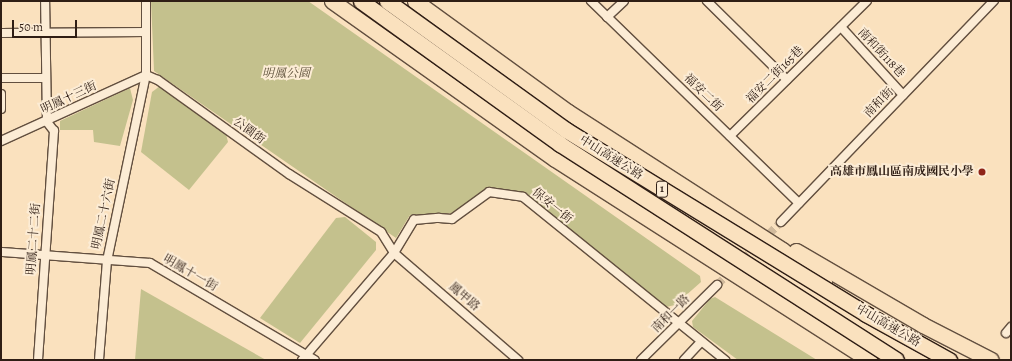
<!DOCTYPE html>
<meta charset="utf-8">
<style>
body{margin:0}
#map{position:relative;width:1012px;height:361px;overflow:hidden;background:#fae1be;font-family:Alegreya,"Noto Serif TC",serif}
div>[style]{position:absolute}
.green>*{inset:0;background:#c4c18d}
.minor-tunnel>*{height:8px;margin-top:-4px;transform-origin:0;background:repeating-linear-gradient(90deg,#d1ba9c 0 8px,transparent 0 12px)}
.roads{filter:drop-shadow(1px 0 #624f3f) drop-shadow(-1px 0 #624f3f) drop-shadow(0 1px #624f3f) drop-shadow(0 -1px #624f3f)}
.minor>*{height:8px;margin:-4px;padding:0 4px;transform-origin:4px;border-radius:4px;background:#fcecd5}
.motorway>*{height:15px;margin:-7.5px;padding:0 7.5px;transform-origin:7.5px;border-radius:7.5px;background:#fae1be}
.bridges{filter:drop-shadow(1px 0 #2f1e15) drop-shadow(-1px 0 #2f1e15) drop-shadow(0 1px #2f1e15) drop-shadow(0 -1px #2f1e15)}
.motorway-bridge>*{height:15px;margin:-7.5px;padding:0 7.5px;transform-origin:7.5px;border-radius:7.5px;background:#fae1be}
.dots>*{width:11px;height:11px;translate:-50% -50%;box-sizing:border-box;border:2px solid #fcecd5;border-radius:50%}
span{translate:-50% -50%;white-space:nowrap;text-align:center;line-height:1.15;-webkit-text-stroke:4px #fcecd5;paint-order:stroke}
.shield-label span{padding:1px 3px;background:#fcecd5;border:1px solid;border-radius:3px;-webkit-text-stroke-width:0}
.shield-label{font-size:11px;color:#2f1e15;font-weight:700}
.street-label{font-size:12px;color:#2f1e15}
.park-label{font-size:12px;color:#5c4f39;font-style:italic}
.poi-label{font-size:12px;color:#2f1e15;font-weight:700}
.right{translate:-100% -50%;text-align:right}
.frame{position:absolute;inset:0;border:2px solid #2f1e15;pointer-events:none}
.scale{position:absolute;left:12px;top:20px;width:65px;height:18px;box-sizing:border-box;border:2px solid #2f1e15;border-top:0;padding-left:5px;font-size:12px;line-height:14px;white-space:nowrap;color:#2f1e15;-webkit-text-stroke:3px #fcecd5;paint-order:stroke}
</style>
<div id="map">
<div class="green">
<div style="clip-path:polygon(151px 1px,308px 1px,700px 276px,701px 282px,675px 305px,666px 307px,515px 191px,487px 191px,453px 213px,410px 215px,396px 238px,154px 71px)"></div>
<div style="clip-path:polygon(160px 86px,226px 134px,228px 142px,189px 190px,141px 152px,152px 92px)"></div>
<div style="clip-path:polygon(130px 88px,133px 100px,120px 146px,94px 142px,93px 130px,60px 130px,60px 121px)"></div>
<div style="clip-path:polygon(345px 217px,376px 242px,376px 250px,300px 343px,260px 318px,336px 218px)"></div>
<div style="clip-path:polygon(141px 289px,266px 360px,135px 360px)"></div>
<div style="clip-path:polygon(715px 297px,817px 360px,738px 360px,693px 327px,692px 321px,710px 299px)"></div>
</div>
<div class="minor-tunnel">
<div style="left:717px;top:285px;width:90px;rotate:-44.5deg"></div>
</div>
<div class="roads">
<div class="minor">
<div style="left:146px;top:1px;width:74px;rotate:90deg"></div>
<div style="left:146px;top:75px;width:13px;rotate:23deg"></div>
<div style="left:158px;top:80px;width:161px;rotate:35.7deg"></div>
<div style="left:289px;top:174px;width:109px;rotate:32.2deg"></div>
<div style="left:381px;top:232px;width:25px;rotate:58deg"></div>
<div style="left:394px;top:253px;width:164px;rotate:40.8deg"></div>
<div style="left:591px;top:1px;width:290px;rotate:44.2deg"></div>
<div style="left:707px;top:1px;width:112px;rotate:44.6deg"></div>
<div style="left:607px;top:17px;width:23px;rotate:-43deg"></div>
<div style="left:841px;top:27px;width:92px;rotate:47.6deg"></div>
<div style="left:1px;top:33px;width:145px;rotate:-0.4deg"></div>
<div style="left:1px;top:78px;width:45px"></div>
<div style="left:1px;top:109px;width:15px;rotate:-90deg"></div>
<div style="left:730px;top:136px;width:192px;rotate:-44.6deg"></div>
<div style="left:1px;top:141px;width:159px;rotate:-24.5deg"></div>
<div style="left:781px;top:222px;width:307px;rotate:-46.1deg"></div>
<div style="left:1px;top:252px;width:149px;rotate:4.2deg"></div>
<div style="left:150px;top:263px;width:191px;rotate:30.5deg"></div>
<div style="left:1006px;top:333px;width:8px;rotate:-50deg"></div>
<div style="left:38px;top:360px;width:230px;rotate:-86deg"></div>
<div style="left:54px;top:131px;width:11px;rotate:-128deg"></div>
<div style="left:47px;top:122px;width:121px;rotate:-90.9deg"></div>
<div style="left:99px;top:360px;width:99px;rotate:-85.4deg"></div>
<div style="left:107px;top:261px;width:190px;rotate:-78.2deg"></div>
<div style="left:302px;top:360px;width:141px;rotate:-49.3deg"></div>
<div style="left:394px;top:253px;width:39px;rotate:-59deg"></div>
<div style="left:414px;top:220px;width:25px;rotate:-5deg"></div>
<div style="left:439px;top:218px;width:13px;rotate:4deg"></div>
<div style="left:452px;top:219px;width:46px;rotate:-36.1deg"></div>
<div style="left:489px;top:192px;width:34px;rotate:8deg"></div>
<div style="left:523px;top:197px;width:260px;rotate:38.9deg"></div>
<div style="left:641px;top:360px;width:107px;rotate:-44.6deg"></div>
<div style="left:684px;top:360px;width:25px;rotate:-47deg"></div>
</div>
<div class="motorway">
<div style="left:332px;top:1px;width:273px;rotate:35.3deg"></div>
<div style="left:555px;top:159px;width:373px;rotate:32.6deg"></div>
<div style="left:415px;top:1px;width:189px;rotate:36deg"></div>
<div style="left:568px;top:112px;width:255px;rotate:32.8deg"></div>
<div style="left:782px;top:250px;width:53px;rotate:37.3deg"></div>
<div style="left:796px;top:251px;width:147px;rotate:30.2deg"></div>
<div style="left:923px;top:325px;width:76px;rotate:27.2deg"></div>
</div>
</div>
<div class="bridges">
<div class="motorway-bridge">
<div style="left:361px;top:1px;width:245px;rotate:35.7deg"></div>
<div style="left:560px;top:144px;width:399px;rotate:32.7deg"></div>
<div style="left:387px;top:1px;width:221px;rotate:35.8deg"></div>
<div style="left:566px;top:130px;width:352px;rotate:31.5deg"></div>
<div style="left:866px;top:314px;width:95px;rotate:29deg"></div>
</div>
</div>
<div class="dots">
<div style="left:982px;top:172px;background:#8f2418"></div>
</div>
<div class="shield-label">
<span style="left:662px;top:189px">1</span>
</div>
<div class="street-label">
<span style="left:881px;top:53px;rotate:47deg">南和街118巷</span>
<span style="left:775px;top:75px;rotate:-45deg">福安二街165巷</span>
<span style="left:703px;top:93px;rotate:44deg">福安二街</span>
<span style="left:69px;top:98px;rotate:-25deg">明鳳十三街</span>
<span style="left:879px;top:103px;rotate:-46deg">南和街</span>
<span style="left:249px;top:131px;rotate:36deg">公園街</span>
<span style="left:611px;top:158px;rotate:32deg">中山高速公路</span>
<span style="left:552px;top:206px;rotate:39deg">保安一街</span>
<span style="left:104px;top:214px;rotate:-78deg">明鳳二十六街</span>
<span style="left:34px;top:239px;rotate:-86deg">明鳳二十二街</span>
<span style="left:190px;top:273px;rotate:30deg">明鳳十一街</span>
<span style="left:464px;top:297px;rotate:41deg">鳳甲路</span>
<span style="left:671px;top:314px;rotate:-45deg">南和一路</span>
<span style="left:888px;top:326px;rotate:30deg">中山高速公路</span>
</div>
<div class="park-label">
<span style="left:286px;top:74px">明鳳公園</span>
</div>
<div class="poi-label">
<span class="right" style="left:974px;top:172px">高雄市鳳山區南成國民小學</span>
</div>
<div class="frame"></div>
<div class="scale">50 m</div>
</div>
